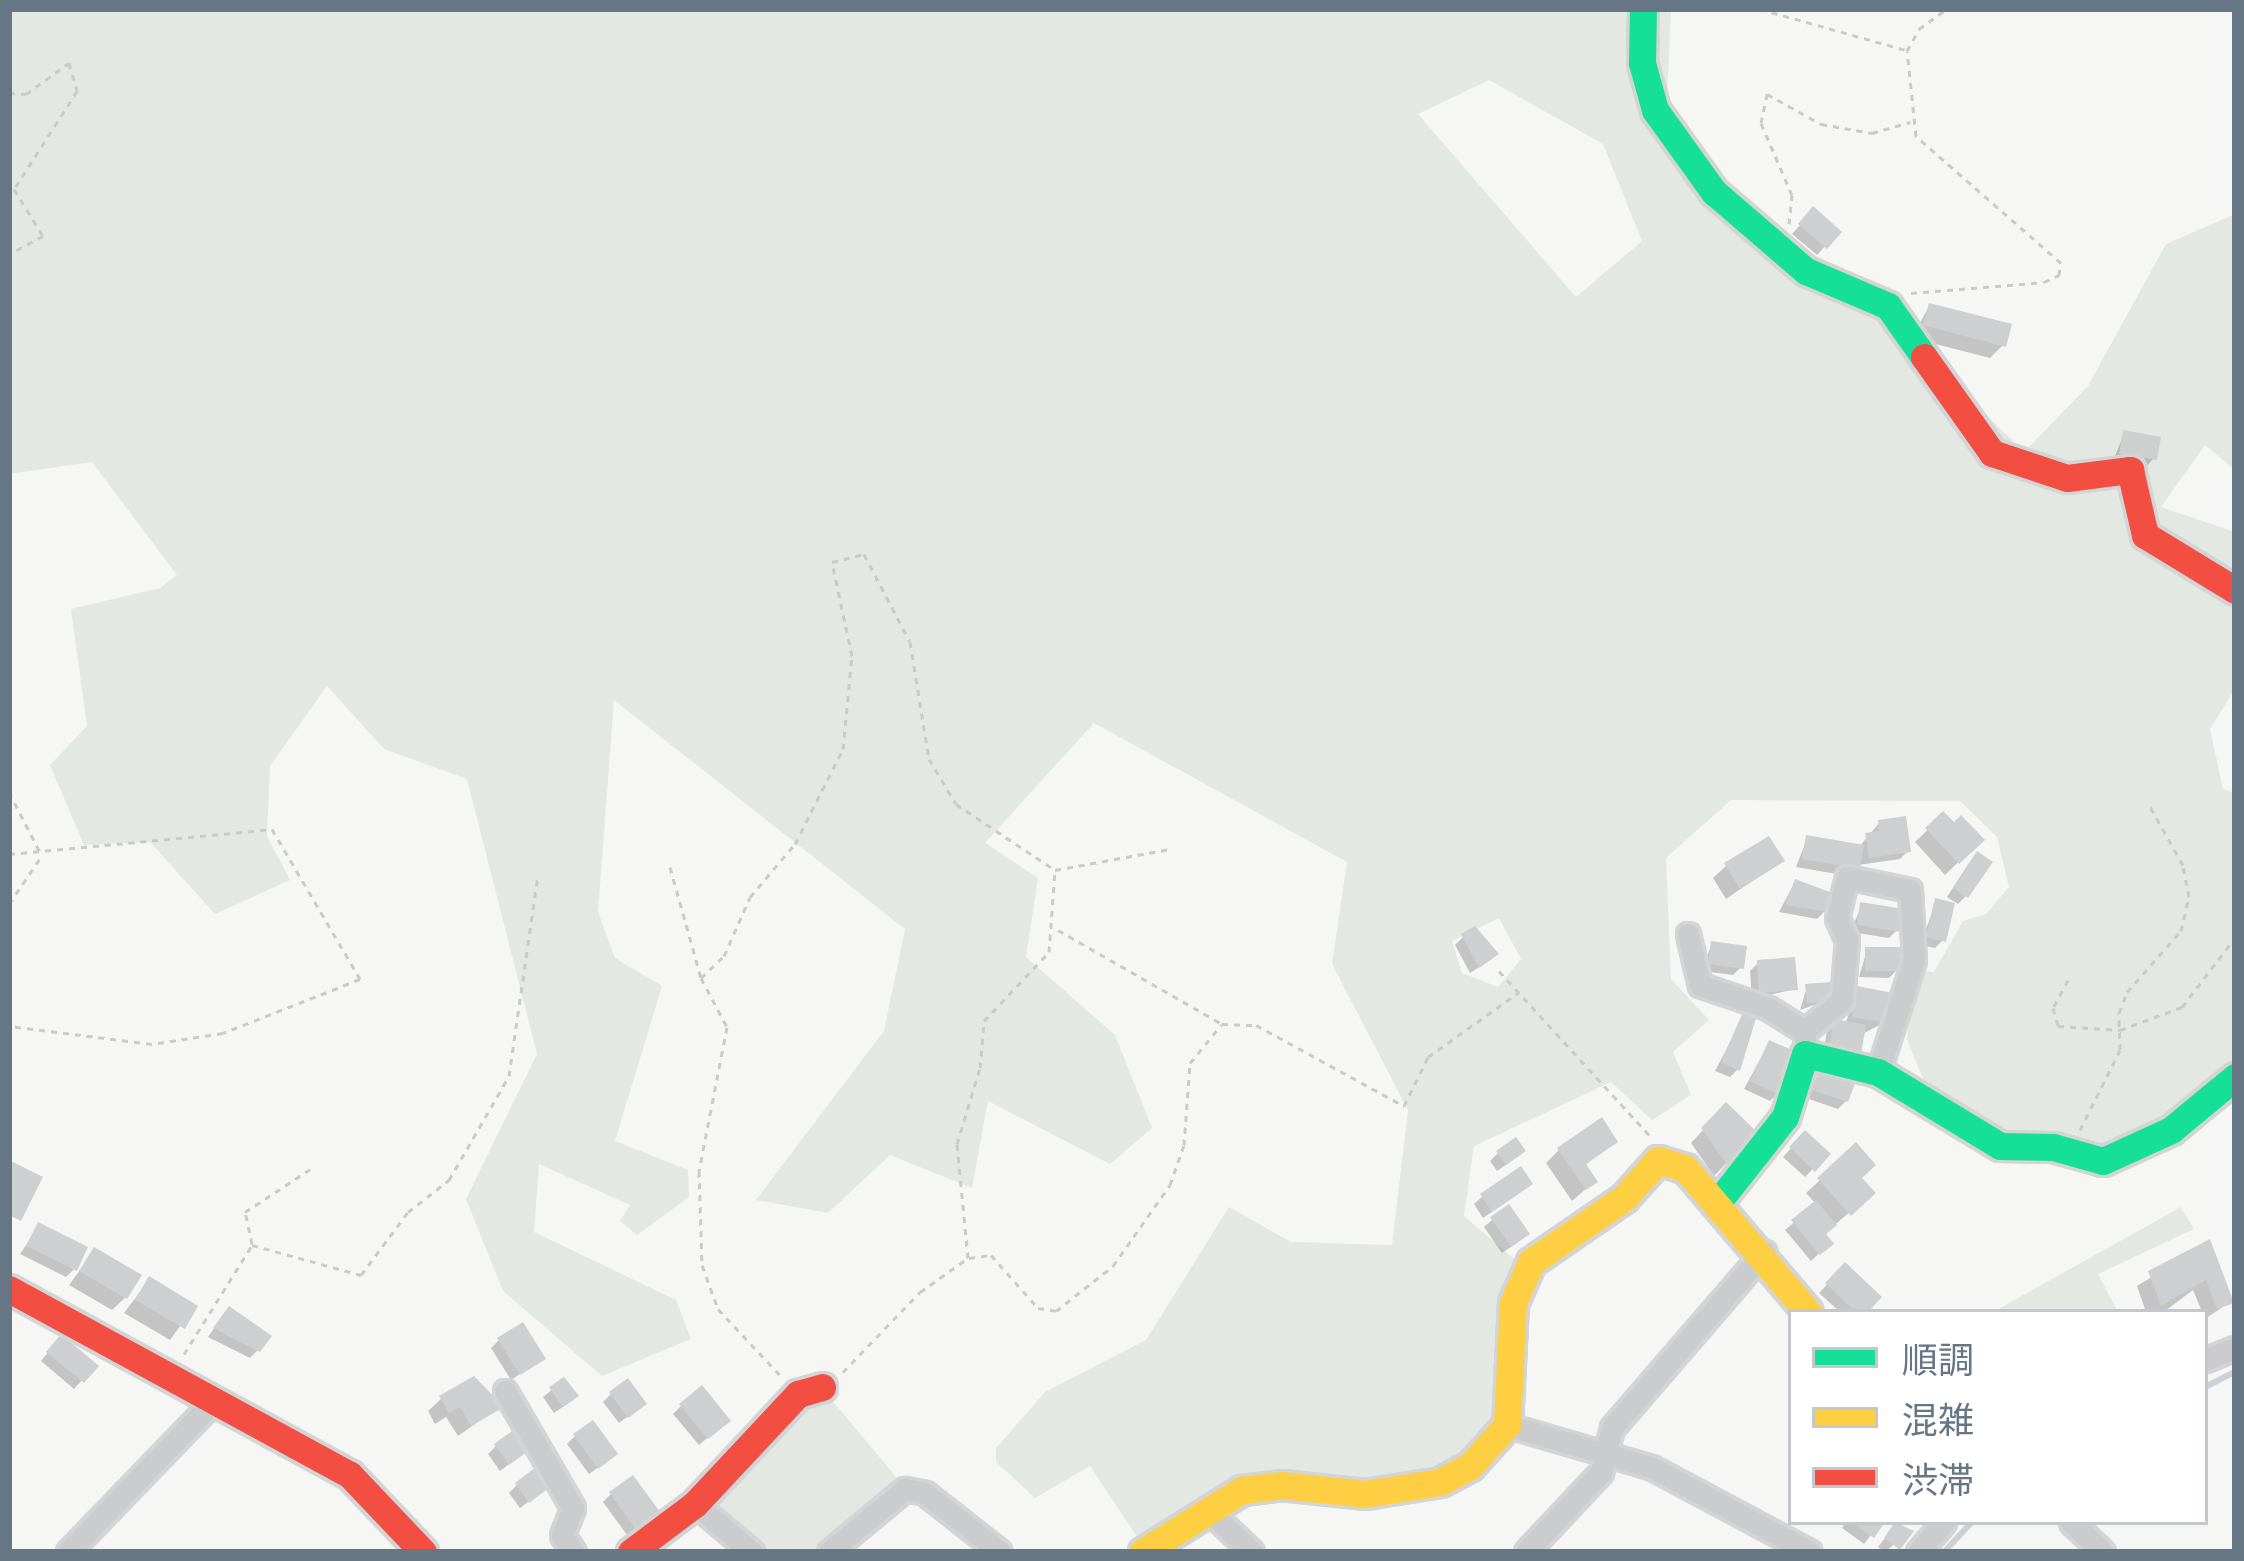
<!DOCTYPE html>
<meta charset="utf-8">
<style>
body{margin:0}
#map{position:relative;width:2244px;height:1561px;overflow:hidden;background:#f6f6f5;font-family:Arial,"Noto Sans JP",sans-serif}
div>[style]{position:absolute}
.green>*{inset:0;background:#e4e8e3}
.shadow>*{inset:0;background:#0003}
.stream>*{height:6px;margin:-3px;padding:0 3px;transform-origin:3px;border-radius:3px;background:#cbd2d6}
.building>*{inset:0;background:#cdcfd0}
.path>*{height:3px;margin-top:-1.5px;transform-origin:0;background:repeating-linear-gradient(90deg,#c9caca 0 6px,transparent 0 12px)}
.roads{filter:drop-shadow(3px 0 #d3d4d5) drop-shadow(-3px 0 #d3d4d5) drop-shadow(0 3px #d3d4d5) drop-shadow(0 -3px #d3d4d5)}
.street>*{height:21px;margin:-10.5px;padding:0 10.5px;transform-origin:10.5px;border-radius:10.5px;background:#cbcccd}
.fast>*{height:27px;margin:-13.5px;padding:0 13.5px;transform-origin:13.5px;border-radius:13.5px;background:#16e098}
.slow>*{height:27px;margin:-13.5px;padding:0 13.5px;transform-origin:13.5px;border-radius:13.5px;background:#ffcf43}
.jam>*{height:27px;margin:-13.5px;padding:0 13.5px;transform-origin:13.5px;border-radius:13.5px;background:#f24e42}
span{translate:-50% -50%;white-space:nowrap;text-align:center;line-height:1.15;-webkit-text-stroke:12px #fff;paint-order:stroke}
.frame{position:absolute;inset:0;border:12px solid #677685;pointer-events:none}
.legend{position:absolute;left:1788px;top:1309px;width:420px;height:216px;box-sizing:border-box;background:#fff;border:3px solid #c2c8ce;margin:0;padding:15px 21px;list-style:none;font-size:36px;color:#677685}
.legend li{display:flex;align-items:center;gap:24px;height:60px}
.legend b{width:60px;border:3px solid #c2c8ce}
</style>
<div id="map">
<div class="green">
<div style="clip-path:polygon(evenodd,9px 9px,1671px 9px,1667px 98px,1787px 275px,1895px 326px,2024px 452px,2088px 386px,2166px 244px,2235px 214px,2235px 470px,2205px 445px,2161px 507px,2235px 532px,2235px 689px,2210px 729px,2223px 789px,2235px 793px,2235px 1063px,2136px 1139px,2088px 1152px,2012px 1136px,1925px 1084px,1907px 1039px,1913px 970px,1934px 972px,1963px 921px,1986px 914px,2009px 887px,1997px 837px,1960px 801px,1731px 800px,1666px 858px,1671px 979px,1709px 1020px,1673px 1052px,1691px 1095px,1652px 1120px,1611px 1082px,1474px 1146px,1464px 1216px,1520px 1264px,1502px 1406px,1466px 1459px,1412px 1480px,1257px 1476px,1140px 1541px,1090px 1466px,1035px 1498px,996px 1462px,996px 1448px,1045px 1392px,1146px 1340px,1229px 1207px,1291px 1242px,1392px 1245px,1408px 1110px,1332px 964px,1347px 862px,1094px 723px,985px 843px,1038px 878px,1026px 957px,1115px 1035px,1152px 1128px,1110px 1164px,988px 1101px,972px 1188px,890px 1155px,828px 1213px,756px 1200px,884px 1031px,905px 929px,614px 700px,598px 912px,615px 958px,662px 986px,615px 1141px,688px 1170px,689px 1197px,637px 1235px,620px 1221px,630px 1205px,539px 1164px,534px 1232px,676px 1300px,691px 1339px,602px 1376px,503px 1291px,466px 1199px,537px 1054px,467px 779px,384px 749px,327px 686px,270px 766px,267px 836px,290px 880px,215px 914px,150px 842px,84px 845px,50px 765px,87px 726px,71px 609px,160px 588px,177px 575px,92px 462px,9px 474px,9px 9px,1489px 80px,1603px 144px,1642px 241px,1576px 297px,1418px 114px,1489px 80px,9px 9px,1499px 918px,1521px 959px,1498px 987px,1462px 973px,1452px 941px,1499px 918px)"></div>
<div style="clip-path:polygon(2181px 1207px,2194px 1229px,2098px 1274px,2118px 1312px,1993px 1312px)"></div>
<div style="clip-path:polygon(826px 1393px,897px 1478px,818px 1552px,765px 1552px,703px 1502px,794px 1403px)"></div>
</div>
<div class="shadow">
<div style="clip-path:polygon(1813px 211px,1838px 232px,1817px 255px,1792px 234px)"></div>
<div style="clip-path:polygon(1929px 306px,2003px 345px,1990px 358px,1912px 338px)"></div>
<div style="clip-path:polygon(2124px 434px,2154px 458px,2146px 467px,2113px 461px)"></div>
<div style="clip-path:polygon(1943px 815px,1981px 840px,1945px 875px,1915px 842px)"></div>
<div style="clip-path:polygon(1879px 823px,1908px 851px,1900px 859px,1858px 865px,1849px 876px,1796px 867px,1807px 839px,1859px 847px)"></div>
<div style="clip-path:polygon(1781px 861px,1726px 899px,1713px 878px,1726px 866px)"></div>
<div style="clip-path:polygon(1969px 863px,1966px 896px,1958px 904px,1947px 897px)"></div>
<div style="clip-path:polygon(1795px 882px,1825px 911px,1817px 919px,1779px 912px)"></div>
<div style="clip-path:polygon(1936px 902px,1943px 940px,1935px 948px,1920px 945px)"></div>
<div style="clip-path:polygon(1862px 905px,1897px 930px,1889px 938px,1850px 932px)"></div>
<div style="clip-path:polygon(1463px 937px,1487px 962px,1470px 973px,1455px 945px)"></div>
<div style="clip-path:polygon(1712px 944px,1741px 967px,1733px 975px,1701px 971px)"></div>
<div style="clip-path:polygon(1867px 950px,1897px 970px,1889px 978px,1859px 977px)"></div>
<div style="clip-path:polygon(1758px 963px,1795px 989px,1752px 999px,1750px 971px)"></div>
<div style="clip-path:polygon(1807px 987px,1829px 1000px,1800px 1010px)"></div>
<div style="clip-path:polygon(1858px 990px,1885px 1022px,1823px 1055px,1827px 1030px,1845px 1024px)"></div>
<div style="clip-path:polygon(1744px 1016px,1738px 1069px,1730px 1077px,1715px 1071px)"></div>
<div style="clip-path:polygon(1769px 1043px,1778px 1093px,1770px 1101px,1744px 1089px)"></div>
<div style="clip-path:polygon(1822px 1068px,1846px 1101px,1838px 1109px,1806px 1098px)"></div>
<div style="clip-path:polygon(1726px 1106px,1755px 1134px,1714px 1176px,1691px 1143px)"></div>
<div style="clip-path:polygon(1805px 1134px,1827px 1154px,1805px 1177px,1783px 1157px)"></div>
<div style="clip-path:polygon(1614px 1141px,1583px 1167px,1594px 1182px,1572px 1201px,1546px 1163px,1559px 1150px)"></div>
<div style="clip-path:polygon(1856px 1147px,1858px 1179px,1872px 1193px,1823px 1235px,1822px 1251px,1811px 1261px,1785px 1230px,1816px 1204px,1806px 1193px)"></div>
<div style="clip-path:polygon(1498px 1153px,1514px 1159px,1497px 1171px,1490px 1161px)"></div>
<div style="clip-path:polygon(1521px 1192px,1483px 1218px,1474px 1204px,1482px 1197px)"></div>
<div style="clip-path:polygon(1492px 1220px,1518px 1242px,1502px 1253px,1484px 1227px)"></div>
<div style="clip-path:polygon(39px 1226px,74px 1269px,66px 1277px,20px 1254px)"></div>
<div style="clip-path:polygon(2208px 1243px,2230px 1302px,2205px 1319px,2193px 1290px,2165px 1311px,2146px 1312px,2137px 1286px)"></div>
<div style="clip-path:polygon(95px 1250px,125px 1298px,112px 1310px,69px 1285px)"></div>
<div style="clip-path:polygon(1845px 1266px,1878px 1297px,1864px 1312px,1840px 1312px,1819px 1293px)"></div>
<div style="clip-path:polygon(149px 1280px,194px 1307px,170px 1340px,124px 1313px)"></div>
<div style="clip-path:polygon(221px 1318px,258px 1350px,250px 1358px,208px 1337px)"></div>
<div style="clip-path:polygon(499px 1340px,542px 1359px,511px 1380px,491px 1348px)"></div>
<div style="clip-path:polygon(53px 1346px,95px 1366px,74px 1389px,41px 1361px)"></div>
<div style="clip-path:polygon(563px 1381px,567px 1404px,554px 1413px,543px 1397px)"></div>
<div style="clip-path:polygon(611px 1394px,635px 1411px,619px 1423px,603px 1402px)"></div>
<div style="clip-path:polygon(441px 1399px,500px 1407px,458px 1436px,446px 1417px,435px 1424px,428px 1411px)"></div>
<div style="clip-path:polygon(681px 1406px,719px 1428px,699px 1445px,673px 1414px)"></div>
<div style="clip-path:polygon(575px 1436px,606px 1462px,589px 1474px,567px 1444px)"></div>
<div style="clip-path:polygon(496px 1446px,516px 1459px,500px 1471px,488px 1454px)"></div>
<div style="clip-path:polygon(517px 1485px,539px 1494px,520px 1508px,509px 1493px)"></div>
<div style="clip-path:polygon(611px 1494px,652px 1524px,630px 1539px,603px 1502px)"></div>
<div style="clip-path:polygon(1846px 1522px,1881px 1522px,1864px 1544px,1842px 1528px)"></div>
<div style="clip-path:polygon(1897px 1523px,1909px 1531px,1885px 1552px,1878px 1547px)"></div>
</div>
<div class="stream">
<div style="left:2205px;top:1387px;width:34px;rotate:-27deg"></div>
<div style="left:1944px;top:1552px;width:41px;rotate:-47deg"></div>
</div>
<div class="building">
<div style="clip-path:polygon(1813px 206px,1842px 232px,1827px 249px,1798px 224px)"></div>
<div style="clip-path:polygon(1929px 303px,2012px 324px,2006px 347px,1923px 325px)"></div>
<div style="clip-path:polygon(2123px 430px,2161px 437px,2157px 460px,2119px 454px)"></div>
<div style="clip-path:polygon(1943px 811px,1954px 822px,1961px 815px,1985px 840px,1959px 864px,1925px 828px)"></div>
<div style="clip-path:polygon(1906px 816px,1911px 852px,1869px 858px,1865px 833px,1879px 831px,1878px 820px)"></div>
<div style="clip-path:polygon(1806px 835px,1864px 845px,1860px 869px,1802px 859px)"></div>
<div style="clip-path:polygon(1769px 836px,1785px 861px,1740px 889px,1724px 863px)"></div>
<div style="clip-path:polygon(1977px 851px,1993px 862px,1968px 898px,1953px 888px)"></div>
<div style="clip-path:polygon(1795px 879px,1835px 894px,1828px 912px,1785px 905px)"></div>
<div style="clip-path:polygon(1935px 898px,1955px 903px,1946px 942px,1926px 937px)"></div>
<div style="clip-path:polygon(1860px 902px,1904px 909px,1900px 932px,1857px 925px)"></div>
<div style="clip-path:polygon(1475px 926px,1499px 954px,1479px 968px,1461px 934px)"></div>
<div style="clip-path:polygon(1711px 941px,1747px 946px,1744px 969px,1708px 964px)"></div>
<div style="clip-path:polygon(1865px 947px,1900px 947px,1900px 971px,1865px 971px)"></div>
<div style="clip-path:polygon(1795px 957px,1798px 990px,1759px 993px,1757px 960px)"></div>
<div style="clip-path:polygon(1831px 982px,1832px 1001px,1807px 1003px,1805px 984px)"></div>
<div style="clip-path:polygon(1857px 986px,1893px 993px,1887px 1023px,1852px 1017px)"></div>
<div style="clip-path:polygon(1743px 1012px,1756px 1018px,1740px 1071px,1721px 1062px)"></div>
<div style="clip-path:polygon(1834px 1019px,1866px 1025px,1861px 1054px,1829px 1048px)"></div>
<div style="clip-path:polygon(1769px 1040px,1799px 1053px,1780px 1095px,1750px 1081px)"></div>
<div style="clip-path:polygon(1821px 1065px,1857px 1078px,1848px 1102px,1812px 1090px)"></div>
<div style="clip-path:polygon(1726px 1102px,1759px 1134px,1728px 1166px,1701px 1128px)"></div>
<div style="clip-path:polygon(1602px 1117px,1618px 1142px,1586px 1164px,1598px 1182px,1586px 1190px,1557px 1148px)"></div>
<div style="clip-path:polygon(1805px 1130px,1831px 1154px,1815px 1172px,1789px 1147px)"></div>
<div style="clip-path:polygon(1516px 1137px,1526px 1151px,1506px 1165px,1496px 1151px)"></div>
<div style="clip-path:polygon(1856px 1142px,1876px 1165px,1862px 1178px,1876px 1193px,1851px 1216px,1817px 1178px)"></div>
<div style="clip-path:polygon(9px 1160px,43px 1177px,21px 1221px,9px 1215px)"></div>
<div style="clip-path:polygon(1521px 1166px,1533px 1184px,1492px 1212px,1480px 1194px)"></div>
<div style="clip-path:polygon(1816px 1200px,1837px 1225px,1826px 1234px,1834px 1244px,1820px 1255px,1791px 1220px)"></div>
<div style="clip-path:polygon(1509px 1204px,1530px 1234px,1511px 1247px,1490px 1217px)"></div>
<div style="clip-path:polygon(38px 1222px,88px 1247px,77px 1271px,26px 1246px)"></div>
<div style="clip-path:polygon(2210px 1239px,2234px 1303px,2217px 1309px,2206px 1280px,2161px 1306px,2148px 1271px)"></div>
<div style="clip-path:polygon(94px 1247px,142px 1275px,127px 1299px,79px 1271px)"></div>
<div style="clip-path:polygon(1845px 1262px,1882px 1297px,1868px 1312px,1856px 1312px,1825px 1283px)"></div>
<div style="clip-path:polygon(149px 1276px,198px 1306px,185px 1329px,135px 1300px)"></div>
<div style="clip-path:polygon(229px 1306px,272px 1336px,260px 1352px,213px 1328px)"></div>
<div style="clip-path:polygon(523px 1322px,546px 1359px,520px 1375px,497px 1338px)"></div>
<div style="clip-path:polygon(61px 1334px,99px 1366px,84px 1383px,46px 1352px)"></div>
<div style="clip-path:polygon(474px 1376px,504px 1407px,471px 1426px,460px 1407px,449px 1413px,439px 1396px)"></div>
<div style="clip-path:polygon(564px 1377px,579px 1396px,563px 1407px,549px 1387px)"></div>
<div style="clip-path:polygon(628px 1378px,647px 1404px,628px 1418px,609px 1392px)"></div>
<div style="clip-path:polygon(702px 1385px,731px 1421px,708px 1439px,679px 1404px)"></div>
<div style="clip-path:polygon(593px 1420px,618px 1454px,598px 1469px,573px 1434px)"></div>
<div style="clip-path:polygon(512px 1431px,527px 1452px,509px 1465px,494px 1444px)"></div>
<div style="clip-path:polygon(536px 1467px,550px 1487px,529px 1503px,515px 1483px)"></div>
<div style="clip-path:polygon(633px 1475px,663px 1516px,639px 1534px,609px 1492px)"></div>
<div style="clip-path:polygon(1852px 1522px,1885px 1522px,1874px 1538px)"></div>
<div style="clip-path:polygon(1895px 1522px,1914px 1531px,1900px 1550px,1884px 1538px)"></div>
</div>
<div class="path">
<div style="left:1760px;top:9px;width:152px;rotate:15.7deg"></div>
<div style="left:9px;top:93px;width:17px;rotate:3deg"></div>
<div style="left:26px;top:94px;width:53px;rotate:-35.8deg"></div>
<div style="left:69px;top:63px;width:29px;rotate:74deg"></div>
<div style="left:77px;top:91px;width:117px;rotate:122.7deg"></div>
<div style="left:14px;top:189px;width:55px;rotate:58.3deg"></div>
<div style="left:43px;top:236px;width:38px;rotate:152deg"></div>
<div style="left:1789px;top:224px;width:29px;rotate:-84deg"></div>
<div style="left:1792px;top:195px;width:78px;rotate:-113.3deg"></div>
<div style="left:1761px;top:123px;width:30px;rotate:-78deg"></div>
<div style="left:1767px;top:94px;width:62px;rotate:29.1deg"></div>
<div style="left:1821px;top:124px;width:52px;rotate:10deg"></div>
<div style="left:1872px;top:133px;width:40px;rotate:-16deg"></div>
<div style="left:1911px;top:293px;width:133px;rotate:-4.7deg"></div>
<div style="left:2044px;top:282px;width:17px;rotate:-25deg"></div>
<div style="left:2059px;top:275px;width:12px;rotate:-81deg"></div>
<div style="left:2061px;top:263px;width:193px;rotate:-138.8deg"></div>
<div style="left:1916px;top:136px;width:85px;rotate:-96deg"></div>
<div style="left:1907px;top:51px;width:25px;rotate:-61deg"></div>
<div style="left:1919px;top:29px;width:34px;rotate:-36deg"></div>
<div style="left:9px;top:792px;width:70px;rotate:62.7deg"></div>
<div style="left:9px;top:854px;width:264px;rotate:-5.4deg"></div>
<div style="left:272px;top:829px;width:174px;rotate:59.6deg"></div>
<div style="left:360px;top:979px;width:147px;rotate:158.5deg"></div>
<div style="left:223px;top:1033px;width:72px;rotate:171.2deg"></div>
<div style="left:152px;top:1044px;width:144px;rotate:-172.8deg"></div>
<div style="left:670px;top:867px;width:115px;rotate:74.4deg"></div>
<div style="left:701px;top:978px;width:55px;rotate:62deg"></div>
<div style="left:727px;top:1027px;width:147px;rotate:101deg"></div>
<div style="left:699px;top:1171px;width:94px;rotate:88.2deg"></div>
<div style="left:702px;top:1265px;width:47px;rotate:70deg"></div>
<div style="left:718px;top:1309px;width:92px;rotate:46.8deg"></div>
<div style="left:9px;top:904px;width:57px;rotate:-55.8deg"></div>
<div style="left:1058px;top:930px;width:189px;rotate:29.8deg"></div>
<div style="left:1222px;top:1024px;width:34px;rotate:2deg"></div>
<div style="left:1256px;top:1025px;width:169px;rotate:28.7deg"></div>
<div style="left:1404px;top:1106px;width:55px;rotate:-63.9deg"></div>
<div style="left:1428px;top:1057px;width:112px;rotate:-35.5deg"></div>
<div style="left:1499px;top:971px;width:224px;rotate:47.5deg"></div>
<div style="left:701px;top:978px;width:32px;rotate:-44deg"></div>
<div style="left:724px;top:956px;width:64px;rotate:-66.2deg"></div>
<div style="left:750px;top:897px;width:70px;rotate:-49.7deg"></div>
<div style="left:795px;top:844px;width:106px;rotate:-63.2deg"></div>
<div style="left:843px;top:749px;width:93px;rotate:-84.5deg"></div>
<div style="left:852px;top:656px;width:96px;rotate:-102deg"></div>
<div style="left:832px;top:562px;width:33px;rotate:-14deg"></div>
<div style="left:864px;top:554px;width:99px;rotate:62.4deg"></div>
<div style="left:910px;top:642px;width:119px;rotate:80.8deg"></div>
<div style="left:929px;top:759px;width:52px;rotate:59deg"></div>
<div style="left:956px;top:804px;width:119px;rotate:33.7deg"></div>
<div style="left:1055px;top:870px;width:117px;rotate:-10.3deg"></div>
<div style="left:2068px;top:980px;width:32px;rotate:118deg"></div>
<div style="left:2053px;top:1008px;width:19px;rotate:74deg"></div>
<div style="left:2058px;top:1026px;width:62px;rotate:3.7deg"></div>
<div style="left:2120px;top:1030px;width:66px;rotate:-20.4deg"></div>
<div style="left:2182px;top:1007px;width:87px;rotate:-52.5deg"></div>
<div style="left:2080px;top:1130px;width:89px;rotate:-63.4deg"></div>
<div style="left:2120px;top:1050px;width:37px;rotate:-92deg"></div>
<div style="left:2119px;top:1013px;width:22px;rotate:-69deg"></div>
<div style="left:2127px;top:992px;width:81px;rotate:-48.5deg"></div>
<div style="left:2181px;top:931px;width:35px;rotate:-77deg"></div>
<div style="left:2189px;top:897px;width:33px;rotate:-101deg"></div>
<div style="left:2183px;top:865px;width:71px;rotate:-119.4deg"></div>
<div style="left:252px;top:1244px;width:33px;rotate:-102deg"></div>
<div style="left:245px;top:1212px;width:80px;rotate:-33.3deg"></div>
<div style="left:969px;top:1258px;width:22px;rotate:-8deg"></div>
<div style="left:991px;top:1255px;width:71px;rotate:48.4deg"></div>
<div style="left:1038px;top:1308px;width:18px;rotate:9deg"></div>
<div style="left:1056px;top:1311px;width:73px;rotate:-38.3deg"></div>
<div style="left:1113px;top:1266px;width:99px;rotate:-54.9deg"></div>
<div style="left:1170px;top:1185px;width:42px;rotate:-70.7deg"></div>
<div style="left:1184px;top:1145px;width:82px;rotate:-85.8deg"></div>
<div style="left:1190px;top:1063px;width:50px;rotate:-50.6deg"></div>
<div style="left:184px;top:1354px;width:128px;rotate:-58deg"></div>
<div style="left:252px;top:1245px;width:113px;rotate:15.4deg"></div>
<div style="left:361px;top:1275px;width:79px;rotate:-53.3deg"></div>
<div style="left:408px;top:1212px;width:52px;rotate:-38deg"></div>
<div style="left:449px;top:1180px;width:120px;rotate:-60deg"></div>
<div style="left:509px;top:1076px;width:204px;rotate:-81.8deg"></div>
<div style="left:843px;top:1372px;width:111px;rotate:-46.1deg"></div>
<div style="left:920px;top:1292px;width:59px;rotate:-35.3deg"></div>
<div style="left:968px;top:1258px;width:115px;rotate:-95.5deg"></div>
<div style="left:957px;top:1144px;width:79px;rotate:-73.2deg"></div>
<div style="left:980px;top:1068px;width:47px;rotate:-85.1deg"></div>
<div style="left:984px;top:1021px;width:95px;rotate:-46.7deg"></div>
<div style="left:1049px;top:952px;width:82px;rotate:-85.8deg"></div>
</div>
<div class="roads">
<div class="street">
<div style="left:1688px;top:934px;width:52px;rotate:76.8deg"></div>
<div style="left:1700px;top:985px;width:72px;rotate:18.7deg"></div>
<div style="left:1768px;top:1008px;width:44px;rotate:31.9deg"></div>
<div style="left:1805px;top:1031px;width:11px;rotate:90deg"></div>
<div style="left:1805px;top:1031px;width:48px;rotate:-40deg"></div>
<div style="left:1842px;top:1000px;width:60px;rotate:-85.2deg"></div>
<div style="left:1847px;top:940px;width:24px;rotate:-114deg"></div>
<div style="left:1837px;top:918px;width:42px;rotate:-76.3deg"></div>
<div style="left:1847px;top:877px;width:64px;rotate:11.7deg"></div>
<div style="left:1910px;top:890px;width:70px;rotate:86.7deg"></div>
<div style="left:1914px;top:960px;width:118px;rotate:107.8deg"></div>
<div style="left:2205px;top:1360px;width:32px;rotate:-22deg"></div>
<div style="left:505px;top:1391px;width:135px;rotate:59.8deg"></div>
<div style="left:573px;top:1508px;width:29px;rotate:112deg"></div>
<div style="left:562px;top:1535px;width:21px;rotate:55deg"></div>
<div style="left:1507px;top:1425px;width:150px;rotate:16.3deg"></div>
<div style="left:1651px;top:1467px;width:180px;rotate:28.1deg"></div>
<div style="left:695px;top:1504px;width:75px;rotate:40.1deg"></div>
<div style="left:1209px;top:1511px;width:59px;rotate:43.6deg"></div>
<div style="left:2071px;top:1522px;width:44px;rotate:43.2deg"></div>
<div style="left:68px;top:1552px;width:213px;rotate:-46deg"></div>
<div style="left:829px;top:1552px;width:99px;rotate:-39.7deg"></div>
<div style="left:905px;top:1489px;width:20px;rotate:11deg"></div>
<div style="left:925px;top:1493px;width:95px;rotate:38.2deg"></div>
<div style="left:1526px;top:1552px;width:110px;rotate:-46.8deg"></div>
<div style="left:1601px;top:1472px;width:45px;rotate:-76deg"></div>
<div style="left:1612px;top:1428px;width:233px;rotate:-49.2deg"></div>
<div style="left:1918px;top:1552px;width:40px;rotate:-49deg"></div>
</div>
<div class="fast">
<div style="left:1643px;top:9px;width:54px;rotate:91.1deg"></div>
<div style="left:1642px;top:63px;width:49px;rotate:74.5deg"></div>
<div style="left:1655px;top:110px;width:101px;rotate:54.3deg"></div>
<div style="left:1714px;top:192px;width:121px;rotate:40.7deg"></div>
<div style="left:1806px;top:271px;width:89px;rotate:23.1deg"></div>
<div style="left:1888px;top:306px;width:62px;rotate:54.8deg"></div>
<div style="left:1718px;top:1202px;width:108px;rotate:-51.8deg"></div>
<div style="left:1785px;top:1117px;width:66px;rotate:-72.4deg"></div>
<div style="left:1805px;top:1054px;width:75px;rotate:13.9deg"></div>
<div style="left:1878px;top:1072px;width:143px;rotate:31.2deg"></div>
<div style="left:2000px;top:1146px;width:53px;rotate:1.1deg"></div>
<div style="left:2053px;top:1147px;width:52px;rotate:15.6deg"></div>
<div style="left:2103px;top:1161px;width:75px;rotate:-24.5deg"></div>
<div style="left:2171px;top:1130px;width:83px;rotate:-39.6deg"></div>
</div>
<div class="slow">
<div style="left:1143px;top:1552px;width:117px;rotate:-32.1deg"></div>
<div style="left:1242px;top:1490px;width:39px;rotate:-7deg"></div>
<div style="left:1281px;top:1485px;width:84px;rotate:6.1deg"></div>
<div style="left:1365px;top:1494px;width:76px;rotate:-9.1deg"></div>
<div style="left:1440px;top:1482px;width:34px;rotate:-28deg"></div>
<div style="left:1470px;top:1466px;width:55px;rotate:-47.9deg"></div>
<div style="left:1507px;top:1425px;width:122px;rotate:-87.2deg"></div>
<div style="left:1513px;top:1303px;width:45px;rotate:-66.3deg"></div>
<div style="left:1531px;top:1262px;width:113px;rotate:-34.5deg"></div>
<div style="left:1624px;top:1198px;width:51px;rotate:-48.2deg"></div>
<div style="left:1658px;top:1160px;width:28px;rotate:17deg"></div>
<div style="left:1685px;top:1168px;width:189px;rotate:49.5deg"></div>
</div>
<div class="jam">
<div style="left:1924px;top:357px;width:118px;rotate:54.7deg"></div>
<div style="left:1992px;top:453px;width:79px;rotate:18.4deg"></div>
<div style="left:2067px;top:478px;width:64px;rotate:-7.2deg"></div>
<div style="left:2130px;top:470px;width:67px;rotate:77deg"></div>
<div style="left:2145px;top:535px;width:105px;rotate:31.4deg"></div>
<div style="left:9px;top:1289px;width:388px;rotate:28.6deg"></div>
<div style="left:350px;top:1475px;width:106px;rotate:46.5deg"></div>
<div style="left:631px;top:1552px;width:80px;rotate:-36.9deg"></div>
<div style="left:695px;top:1504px;width:151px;rotate:-46.9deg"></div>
<div style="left:798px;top:1394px;width:25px;rotate:-16deg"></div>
</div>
</div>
<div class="frame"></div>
<ul class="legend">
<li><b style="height:15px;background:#16e098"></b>順調</li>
<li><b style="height:15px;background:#ffcf43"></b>混雑</li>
<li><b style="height:15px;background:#f24e42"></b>渋滞</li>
</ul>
</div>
